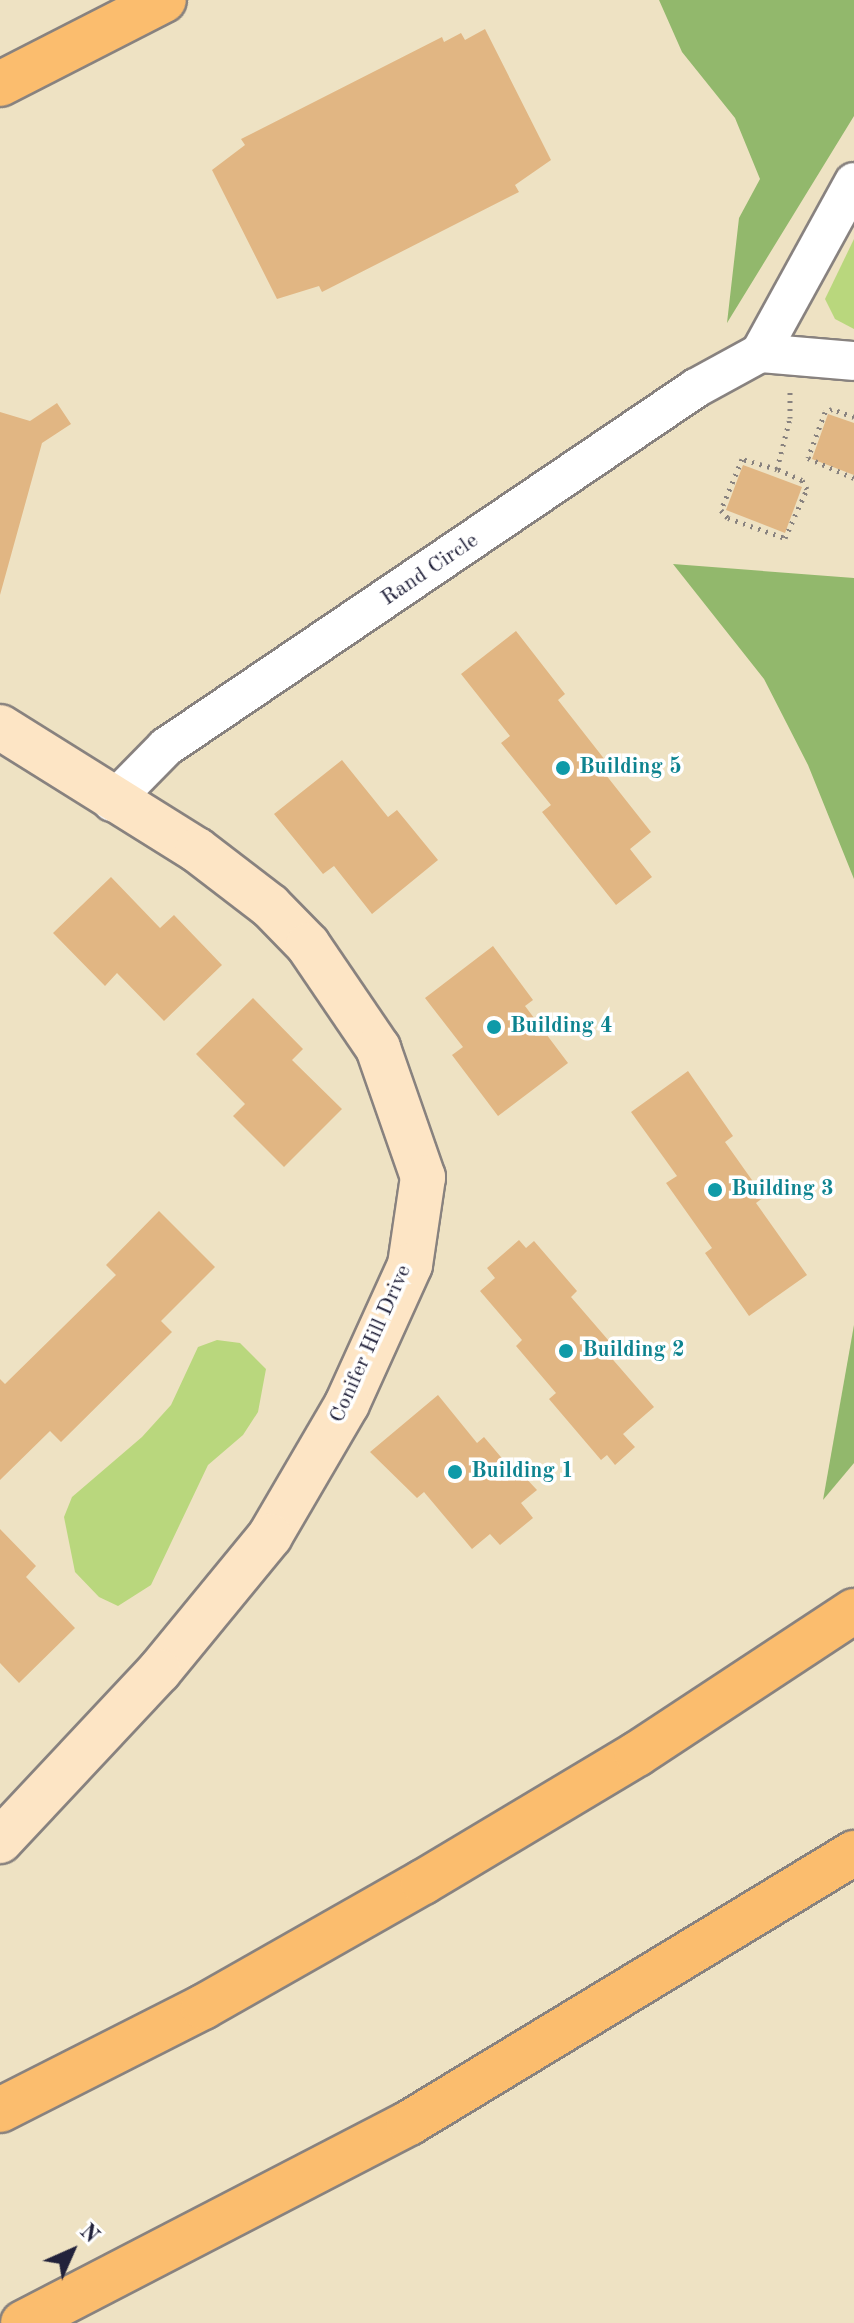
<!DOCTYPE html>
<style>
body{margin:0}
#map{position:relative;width:854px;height:2323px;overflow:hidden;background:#eee2c3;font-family:"Old Standard TT",serif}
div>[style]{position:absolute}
.green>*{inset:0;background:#b9d77d}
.forest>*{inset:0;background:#92b86c}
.building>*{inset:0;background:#e1b683}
.path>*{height:5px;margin-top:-2.5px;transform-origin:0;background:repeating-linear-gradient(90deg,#88827f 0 2px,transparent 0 8px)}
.roads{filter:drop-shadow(2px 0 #88827f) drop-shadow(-2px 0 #88827f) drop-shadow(0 2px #88827f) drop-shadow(0 -2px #88827f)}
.street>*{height:38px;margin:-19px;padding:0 19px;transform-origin:19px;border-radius:19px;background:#fff}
.secondary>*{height:44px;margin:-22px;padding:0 22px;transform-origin:22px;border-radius:22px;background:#fde5c5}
.primary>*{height:44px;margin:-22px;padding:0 22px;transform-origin:22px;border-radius:22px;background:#fbbd6e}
.highway>*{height:44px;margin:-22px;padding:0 22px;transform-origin:22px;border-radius:22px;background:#fbbd6e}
.dots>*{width:22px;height:22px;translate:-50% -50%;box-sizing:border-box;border:4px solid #fff;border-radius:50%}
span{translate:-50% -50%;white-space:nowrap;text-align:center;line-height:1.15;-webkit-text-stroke:7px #fff;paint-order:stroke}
.street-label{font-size:22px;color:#22223b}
.culture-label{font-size:22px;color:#0d838f;font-weight:700}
.left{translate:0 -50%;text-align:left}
.north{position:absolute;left:32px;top:2211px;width:80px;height:80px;-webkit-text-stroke:6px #fff;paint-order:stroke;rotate:45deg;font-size:22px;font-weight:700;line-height:32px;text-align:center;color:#22223b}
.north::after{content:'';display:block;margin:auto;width:28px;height:36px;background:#22223b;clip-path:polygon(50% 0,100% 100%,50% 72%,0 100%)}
</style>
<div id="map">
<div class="green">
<div style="clip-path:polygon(854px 239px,854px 329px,835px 319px,825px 299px)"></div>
<div style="clip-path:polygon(217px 1340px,240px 1343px,266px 1369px,258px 1412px,243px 1435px,208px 1465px,151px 1585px,118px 1606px,99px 1597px,75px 1572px,64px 1517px,72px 1497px,142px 1437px,171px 1405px,198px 1347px)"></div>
</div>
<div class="forest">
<div style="clip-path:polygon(659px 0,854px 0,854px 116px,727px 323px,739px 218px,760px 179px,735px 118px,682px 52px)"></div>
<div style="clip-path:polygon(673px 564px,854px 578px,854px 879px,808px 765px,764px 679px)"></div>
<div style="clip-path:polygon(854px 1325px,854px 1463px,823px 1500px)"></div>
</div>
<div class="building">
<div style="clip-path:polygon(485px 29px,551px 160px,515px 185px,519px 192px,322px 292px,319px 286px,277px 299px,212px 170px,245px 145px,241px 139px,442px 37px,444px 42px,461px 33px,465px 40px)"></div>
<div style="clip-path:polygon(57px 403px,71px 424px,42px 443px,0 595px,0 412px,30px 421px)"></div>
<div style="clip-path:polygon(828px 414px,854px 423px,854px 475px,812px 459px)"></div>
<div style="clip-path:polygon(743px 465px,802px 487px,785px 533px,726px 510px)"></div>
<div style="clip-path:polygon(516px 631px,565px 694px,558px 700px,609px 765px,602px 770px,651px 832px,630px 849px,652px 877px,616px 905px,542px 812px,551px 805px,501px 743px,510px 736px,461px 674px)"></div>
<div style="clip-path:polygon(342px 760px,388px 817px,397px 810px,438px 860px,372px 914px,334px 866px,323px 874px,274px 814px)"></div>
<div style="clip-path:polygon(111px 877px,160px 928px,174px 915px,222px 965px,164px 1021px,117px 973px,105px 986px,53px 933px)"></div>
<div style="clip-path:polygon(493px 946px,533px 1000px,525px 1006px,568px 1063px,498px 1116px,452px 1055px,463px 1047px,425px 998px)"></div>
<div style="clip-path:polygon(253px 998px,303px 1049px,292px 1060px,342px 1109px,284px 1167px,233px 1116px,245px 1104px,196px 1054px)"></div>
<div style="clip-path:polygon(688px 1071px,733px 1136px,725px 1142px,764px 1197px,756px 1203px,807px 1275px,749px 1316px,705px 1253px,712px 1248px,666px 1183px,677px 1176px,631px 1112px)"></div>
<div style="clip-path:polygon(159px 1211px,215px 1267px,161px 1321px,172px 1332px,61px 1442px,50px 1431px,0 1480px,0 1379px,5px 1384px,116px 1275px,106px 1265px)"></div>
<div style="clip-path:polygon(519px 1240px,526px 1248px,534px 1241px,577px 1291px,571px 1297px,615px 1348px,608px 1354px,654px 1407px,623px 1434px,635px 1447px,615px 1465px,607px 1455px,601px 1460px,549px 1399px,556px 1393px,516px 1346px,522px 1340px,480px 1291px,495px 1278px,487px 1268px)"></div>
<div style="clip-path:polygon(438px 1395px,477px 1443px,484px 1437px,517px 1476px,521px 1473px,537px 1490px,521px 1503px,533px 1518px,500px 1545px,490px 1534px,472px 1549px,424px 1492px,417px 1498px,370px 1452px)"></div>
<div style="clip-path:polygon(0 1529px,36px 1566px,26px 1577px,75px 1628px,19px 1683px,0 1663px)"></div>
</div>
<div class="path">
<div style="left:854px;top:417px;width:23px;rotate:-160deg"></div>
<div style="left:832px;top:409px;width:8px;rotate:157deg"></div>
<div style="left:825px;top:412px;width:49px;rotate:110.3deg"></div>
<div style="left:808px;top:458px;width:50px;rotate:23.5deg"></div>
<div style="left:777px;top:469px;width:36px;rotate:-164deg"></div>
<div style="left:742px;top:459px;width:55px;rotate:112.4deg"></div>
<div style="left:721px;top:510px;width:11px;rotate:49deg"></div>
<div style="left:728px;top:518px;width:60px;rotate:19.3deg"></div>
<div style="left:785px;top:538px;width:54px;rotate:-65.8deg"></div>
<div style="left:807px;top:489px;width:10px;rotate:-119deg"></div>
<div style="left:802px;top:480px;width:27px;rotate:-156deg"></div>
<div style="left:777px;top:469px;width:53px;rotate:-75.7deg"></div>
<div style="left:790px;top:418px;width:26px;rotate:-90deg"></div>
</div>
<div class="roads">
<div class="street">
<div style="left:760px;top:353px;width:94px;rotate:4.9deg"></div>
<div style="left:112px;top:802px;width:77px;rotate:-45.5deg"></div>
<div style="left:166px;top:747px;width:640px;rotate:-34.11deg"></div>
<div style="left:696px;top:388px;width:73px;rotate:-28.7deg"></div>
<div style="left:760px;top:353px;width:195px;rotate:-61.2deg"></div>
</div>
<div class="secondary">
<div style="left:0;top:727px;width:232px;rotate:32deg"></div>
<div style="left:197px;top:850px;width:92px;rotate:37.5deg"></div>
<div style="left:270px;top:906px;width:54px;rotate:45.7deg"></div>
<div style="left:308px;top:945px;width:125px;rotate:55.8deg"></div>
<div style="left:378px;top:1048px;width:137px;rotate:70.8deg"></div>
<div style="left:423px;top:1177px;width:89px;rotate:98.4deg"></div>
<div style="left:410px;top:1265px;width:153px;rotate:114.4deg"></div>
<div style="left:347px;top:1404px;width:153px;rotate:120.3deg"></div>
<div style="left:270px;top:1536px;width:175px;rotate:129.4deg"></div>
<div style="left:159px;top:1671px;width:233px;rotate:133.1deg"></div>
</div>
<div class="primary">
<div style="left:0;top:84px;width:184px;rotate:-27.1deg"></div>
</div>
<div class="highway">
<div style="left:0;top:2110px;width:228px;rotate:-26.9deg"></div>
<div style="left:203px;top:2007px;width:253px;rotate:-29.6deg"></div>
<div style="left:423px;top:1882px;width:249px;rotate:-30.9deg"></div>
<div style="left:637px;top:1754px;width:260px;rotate:-33.4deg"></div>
<div style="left:23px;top:2323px;width:435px;rotate:-27.4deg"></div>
<div style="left:409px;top:2123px;width:521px;rotate:-31.25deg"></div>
</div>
</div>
<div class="dots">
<div style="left:563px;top:768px;background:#0f9aa8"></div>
<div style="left:494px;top:1027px;background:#0f9aa8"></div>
<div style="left:715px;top:1190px;background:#0f9aa8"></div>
<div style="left:566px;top:1351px;background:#0f9aa8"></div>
<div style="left:455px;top:1472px;background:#0f9aa8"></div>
</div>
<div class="street-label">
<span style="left:430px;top:570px;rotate:-34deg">Rand Circle</span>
<span style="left:371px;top:1344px;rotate:-66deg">Conifer Hill Drive</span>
</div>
<div class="culture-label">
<span class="left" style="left:579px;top:768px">Building 5</span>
<span class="left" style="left:510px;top:1027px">Building 4</span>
<span class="left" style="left:731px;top:1190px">Building 3</span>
<span class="left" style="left:582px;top:1351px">Building 2</span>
<span class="left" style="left:471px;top:1472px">Building 1</span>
</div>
<div class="north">N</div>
</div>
